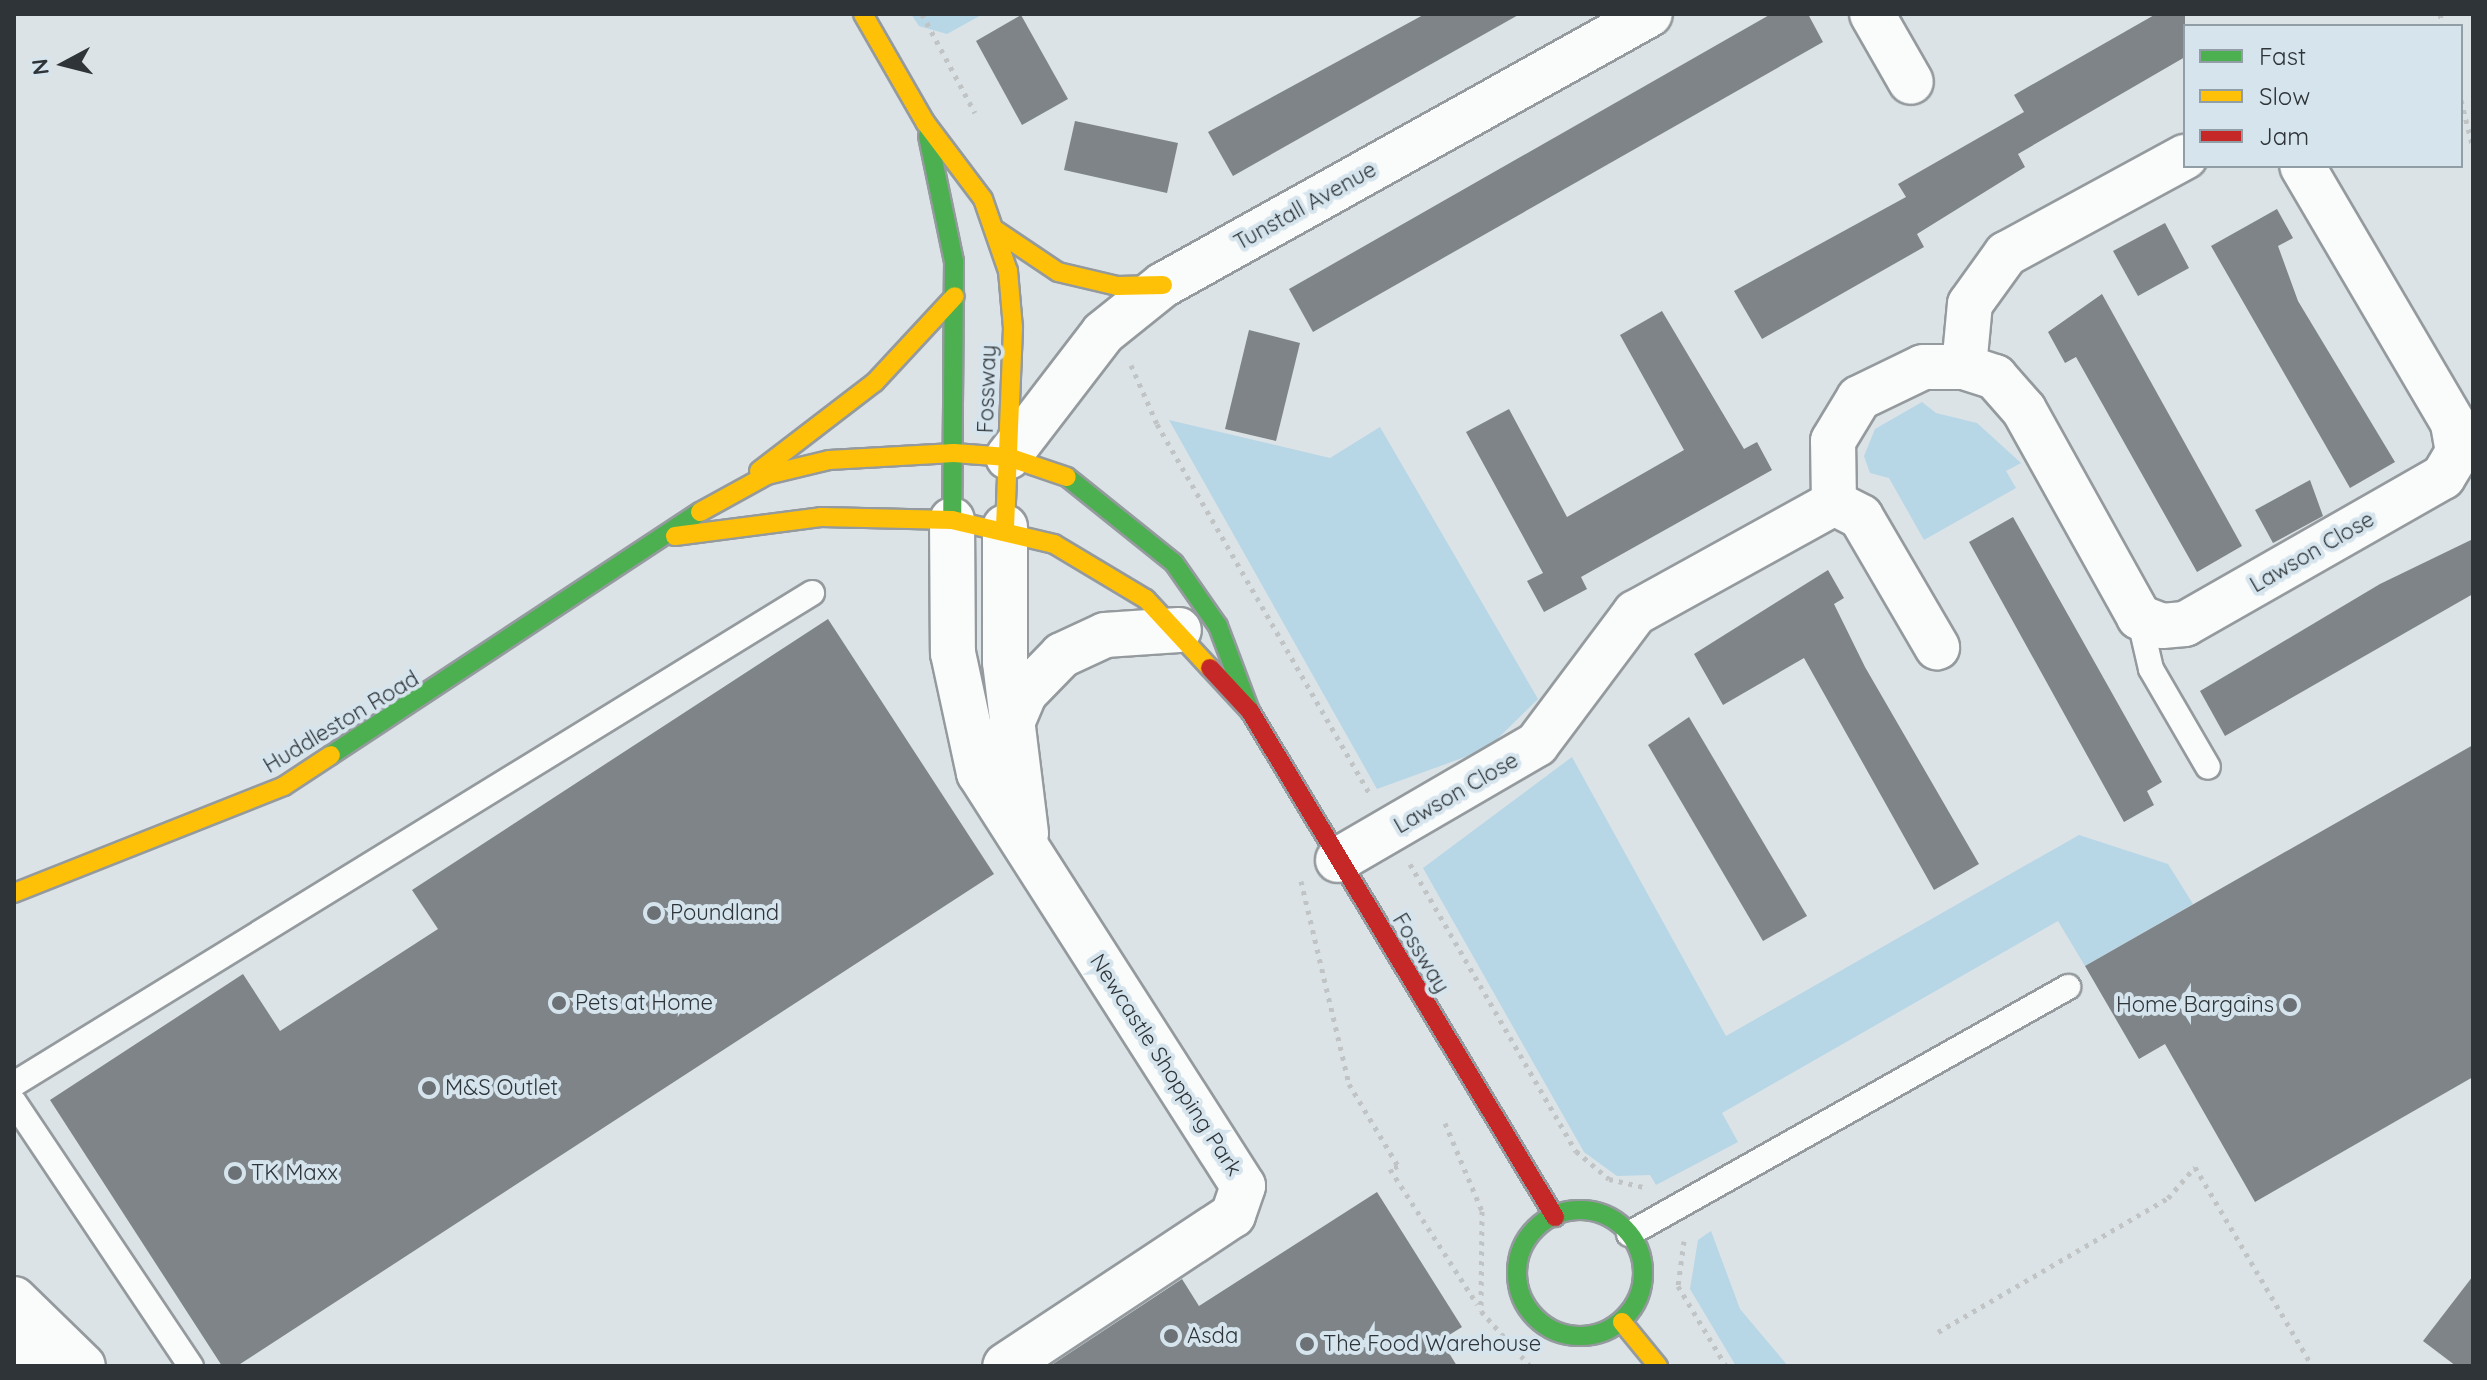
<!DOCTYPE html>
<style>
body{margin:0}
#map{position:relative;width:2487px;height:1380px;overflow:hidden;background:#dbe3e7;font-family:Quicksand,sans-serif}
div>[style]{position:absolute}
.green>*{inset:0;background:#b7d6e6}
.building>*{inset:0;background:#7e8487}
.path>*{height:5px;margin-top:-2.5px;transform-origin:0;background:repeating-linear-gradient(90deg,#c1c4c5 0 4px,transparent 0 10px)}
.roads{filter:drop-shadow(2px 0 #949a9d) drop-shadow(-2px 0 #949a9d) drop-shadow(0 2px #949a9d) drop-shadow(0 -2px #949a9d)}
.lane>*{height:24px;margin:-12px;padding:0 12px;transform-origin:12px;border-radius:12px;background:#fafbfb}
.street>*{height:44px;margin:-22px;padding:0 22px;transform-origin:22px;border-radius:22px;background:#fafbfb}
.fast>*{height:18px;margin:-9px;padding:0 9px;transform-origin:9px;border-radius:9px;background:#4caf50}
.fast>.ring{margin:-9px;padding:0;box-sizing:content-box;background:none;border:18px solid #4caf50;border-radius:50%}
.slow>*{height:18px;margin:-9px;padding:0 9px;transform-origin:9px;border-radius:9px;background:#ffc107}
.jam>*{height:18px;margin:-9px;padding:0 9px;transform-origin:9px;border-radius:9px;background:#c62828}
.dots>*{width:22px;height:22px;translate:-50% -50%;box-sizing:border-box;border:4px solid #d5e4ed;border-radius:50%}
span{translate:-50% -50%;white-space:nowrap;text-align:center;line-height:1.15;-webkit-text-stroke:8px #d5e4ed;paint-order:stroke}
.street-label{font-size:22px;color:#2e3438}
.poi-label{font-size:22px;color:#2e3438}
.left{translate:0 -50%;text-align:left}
.right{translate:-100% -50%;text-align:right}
.frame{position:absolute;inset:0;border:16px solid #2e3438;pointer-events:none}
.legend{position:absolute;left:2183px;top:24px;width:280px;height:144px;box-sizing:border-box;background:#d5e4ed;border:2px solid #929ea5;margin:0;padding:10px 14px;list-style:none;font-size:24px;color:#2e3438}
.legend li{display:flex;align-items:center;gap:16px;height:40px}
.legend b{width:40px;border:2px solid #929ea5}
.north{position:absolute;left:24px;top:24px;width:80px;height:80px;-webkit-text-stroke:6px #d5e4ed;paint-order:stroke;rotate:263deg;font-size:22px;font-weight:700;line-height:32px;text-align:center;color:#2e3438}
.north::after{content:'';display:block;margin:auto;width:28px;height:36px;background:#2e3438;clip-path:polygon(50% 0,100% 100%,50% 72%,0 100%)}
</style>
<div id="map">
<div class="green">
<div style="clip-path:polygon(911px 14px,983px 14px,947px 34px,919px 26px)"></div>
<div style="clip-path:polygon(1922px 402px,1936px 413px,1977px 423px,2021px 463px,2006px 471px,2016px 488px,1924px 540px,1889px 478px,1870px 473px,1864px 456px,1875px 429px)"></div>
<div style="clip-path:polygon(1169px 420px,1330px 458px,1380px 427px,1538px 699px,1487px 749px,1377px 789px)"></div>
<div style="clip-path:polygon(1572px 757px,1726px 1036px,2079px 835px,2168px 864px,2193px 904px,2085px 966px,2058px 921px,1722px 1113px,1738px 1142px,1656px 1185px,1650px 1175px,1617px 1176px,1584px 1152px,1423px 868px)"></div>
<div style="clip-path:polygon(1711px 1231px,1740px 1309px,1788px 1366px,1736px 1366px,1690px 1289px,1698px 1240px)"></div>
</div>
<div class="building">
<div style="clip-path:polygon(1425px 14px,1520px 14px,1233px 176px,1208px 132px)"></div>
<div style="clip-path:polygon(1771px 14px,1808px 14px,1823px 42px,1313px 332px,1289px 289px)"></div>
<div style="clip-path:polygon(2156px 14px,2185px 14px,2185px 57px,2018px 154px,2025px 167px,1917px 234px,1924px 247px,1762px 339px,1734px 291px,1906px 197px,1898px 184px,2024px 112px,2014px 95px)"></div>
<div style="clip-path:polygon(1021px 15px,1068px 99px,1022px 125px,976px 41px)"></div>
<div style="clip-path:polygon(1075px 121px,1178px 143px,1167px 193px,1064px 170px)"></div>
<div style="clip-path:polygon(2277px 209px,2293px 238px,2278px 246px,2298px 301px,2395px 462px,2350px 488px,2211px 246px)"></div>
<div style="clip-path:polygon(2165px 223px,2189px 268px,2138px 296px,2113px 251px)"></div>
<div style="clip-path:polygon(2102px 294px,2242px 546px,2197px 572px,2076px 357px,2065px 363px,2048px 332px)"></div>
<div style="clip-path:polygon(1662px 311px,1744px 449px,1757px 442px,1772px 470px,1581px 577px,1587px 589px,1544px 612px,1527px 581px,1543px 573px,1466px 432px,1509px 409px,1567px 517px,1684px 450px,1620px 335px)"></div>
<div style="clip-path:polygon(1249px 330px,1300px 343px,1276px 441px,1225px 429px)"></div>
<div style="clip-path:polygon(2310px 480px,2323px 516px,2273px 543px,2255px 510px)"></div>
<div style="clip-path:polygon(2013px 517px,2162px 782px,2147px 791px,2154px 805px,2124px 822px,1969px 542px)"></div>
<div style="clip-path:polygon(2473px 539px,2473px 594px,2225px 736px,2200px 691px,2380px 584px)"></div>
<div style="clip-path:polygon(1828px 570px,1844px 598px,1834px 604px,1865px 667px,1979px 864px,1934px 890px,1804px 658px,1723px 705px,1694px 654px)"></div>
<div style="clip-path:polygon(828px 619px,994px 874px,237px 1366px,222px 1366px,50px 1100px,243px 974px,280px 1031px,438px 929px,412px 890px)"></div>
<div style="clip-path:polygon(1689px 717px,1807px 916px,1763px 941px,1648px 745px)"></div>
<div style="clip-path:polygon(2473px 745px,2473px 1077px,2255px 1202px,2165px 1044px,2139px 1059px,2085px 966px)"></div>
<div style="clip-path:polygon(1377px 1192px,1462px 1327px,1441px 1340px,1457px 1366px,1050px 1366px,1182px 1279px,1199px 1306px)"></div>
<div style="clip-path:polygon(2473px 1276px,2473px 1366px,2456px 1366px,2423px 1341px)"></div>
</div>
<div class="path">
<div style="left:922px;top:14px;width:112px;rotate:61.8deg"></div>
<div style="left:2440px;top:14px;width:12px;rotate:76deg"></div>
<div style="left:2461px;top:100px;width:49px;rotate:76deg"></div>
<div style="left:1131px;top:365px;width:64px;rotate:66.2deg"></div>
<div style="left:1157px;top:424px;width:426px;rotate:60.1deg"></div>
<div style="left:1410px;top:864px;width:332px;rotate:60deg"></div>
<div style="left:1576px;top:1151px;width:43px;rotate:40.3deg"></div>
<div style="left:1609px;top:1179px;width:35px;rotate:13deg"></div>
<div style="left:1301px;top:881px;width:209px;rotate:76.7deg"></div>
<div style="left:1349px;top:1084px;width:96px;rotate:59.1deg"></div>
<div style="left:1398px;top:1166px;width:9px;rotate:159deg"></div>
<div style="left:1390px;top:1169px;width:161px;rotate:57.2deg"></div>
<div style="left:1445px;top:1123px;width:95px;rotate:67.2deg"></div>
<div style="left:1482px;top:1211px;width:100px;rotate:90.6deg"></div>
<div style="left:1481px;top:1311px;width:74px;rotate:48.3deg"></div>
<div style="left:1684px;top:1241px;width:45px;rotate:97.6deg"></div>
<div style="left:1678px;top:1286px;width:93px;rotate:59deg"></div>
<div style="left:1938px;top:1332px;width:266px;rotate:-30.2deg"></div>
<div style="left:2168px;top:1198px;width:41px;rotate:-48.9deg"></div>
<div style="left:2195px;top:1167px;width:231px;rotate:59.5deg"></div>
</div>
<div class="roads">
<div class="lane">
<div style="left:2139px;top:617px;width:53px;rotate:77deg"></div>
<div style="left:2151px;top:669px;width:113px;rotate:59.8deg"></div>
<div style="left:14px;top:1084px;width:937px;rotate:-31.6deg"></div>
<div style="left:14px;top:1102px;width:318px;rotate:56.2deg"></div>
<div style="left:1629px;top:1234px;width:504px;rotate:-29.36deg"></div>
</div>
<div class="street">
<div style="left:1872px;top:14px;width:78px;rotate:60.2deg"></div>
<div style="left:1964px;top:367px;width:63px;rotate:-84.6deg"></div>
<div style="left:1970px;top:304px;width:62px;rotate:-54.2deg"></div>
<div style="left:2006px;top:254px;width:204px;rotate:-28.5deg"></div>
<div style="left:1008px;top:457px;width:156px;rotate:-52.5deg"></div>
<div style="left:1103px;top:333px;width:77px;rotate:-38.7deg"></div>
<div style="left:1163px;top:285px;width:557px;rotate:-29.09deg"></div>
<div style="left:1834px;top:503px;width:30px;rotate:27deg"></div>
<div style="left:1861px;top:517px;width:151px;rotate:59.7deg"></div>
<div style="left:952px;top:520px;width:133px;rotate:89.6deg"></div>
<div style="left:953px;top:653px;width:123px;rotate:77.8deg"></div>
<div style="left:979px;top:773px;width:490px;rotate:57.4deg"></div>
<div style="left:1243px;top:1186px;width:31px;rotate:109deg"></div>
<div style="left:1233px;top:1215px;width:273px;rotate:146.5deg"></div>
<div style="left:1005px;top:527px;width:135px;rotate:90deg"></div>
<div style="left:1005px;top:662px;width:173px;rotate:83deg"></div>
<div style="left:1010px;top:728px;width:38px;rotate:-67deg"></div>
<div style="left:1025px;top:693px;width:53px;rotate:-45.8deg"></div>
<div style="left:1062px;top:655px;width:47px;rotate:-24.9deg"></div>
<div style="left:1105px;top:635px;width:74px;rotate:-3.9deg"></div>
<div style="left:1338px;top:860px;width:230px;rotate:-30.2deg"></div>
<div style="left:1537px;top:744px;width:164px;rotate:-53.2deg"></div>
<div style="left:1635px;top:613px;width:227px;rotate:-28.9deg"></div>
<div style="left:1834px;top:503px;width:62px;rotate:-90.9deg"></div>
<div style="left:1833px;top:441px;width:50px;rotate:-58.8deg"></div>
<div style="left:1859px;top:398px;width:71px;rotate:-25.8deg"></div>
<div style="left:1923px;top:367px;width:41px"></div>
<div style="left:1964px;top:367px;width:33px;rotate:18deg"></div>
<div style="left:1995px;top:377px;width:44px;rotate:48.7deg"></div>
<div style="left:2024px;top:410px;width:237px;rotate:60.9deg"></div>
<div style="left:2139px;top:617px;width:25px;rotate:21deg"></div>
<div style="left:2162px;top:626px;width:23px;rotate:-5deg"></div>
<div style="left:2185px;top:624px;width:297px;rotate:-29.7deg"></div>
<div style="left:2443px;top:477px;width:29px;rotate:-59deg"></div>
<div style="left:2458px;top:452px;width:29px;rotate:-100deg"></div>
<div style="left:2453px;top:423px;width:298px;rotate:-120.4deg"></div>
<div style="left:14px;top:1299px;width:96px;rotate:44.2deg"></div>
<div style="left:14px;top:1340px;width:66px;rotate:22.3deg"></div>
</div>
<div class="fast">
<div style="left:928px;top:136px;width:128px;rotate:78.3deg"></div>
<div style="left:954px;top:261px;width:259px;rotate:90.4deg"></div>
<div style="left:1067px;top:477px;width:137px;rotate:38.8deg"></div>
<div style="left:1174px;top:563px;width:77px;rotate:55.1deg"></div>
<div style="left:1218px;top:626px;width:91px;rotate:69.4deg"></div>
<div style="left:331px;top:755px;width:442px;rotate:-33.4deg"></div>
<div class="ring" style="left:1517px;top:1210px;width:108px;height:108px"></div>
</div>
<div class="slow">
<div style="left:863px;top:14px;width:125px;rotate:60.1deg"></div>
<div style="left:925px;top:122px;width:96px;rotate:53deg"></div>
<div style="left:983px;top:199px;width:76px;rotate:70.9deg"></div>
<div style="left:1008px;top:271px;width:57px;rotate:85deg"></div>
<div style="left:1013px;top:328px;width:199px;rotate:92.3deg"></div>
<div style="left:997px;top:231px;width:73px;rotate:33.9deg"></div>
<div style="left:1058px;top:272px;width:61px;rotate:13.3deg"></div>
<div style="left:1117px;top:286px;width:46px;rotate:-1.2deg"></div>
<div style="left:759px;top:471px;width:146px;rotate:-37.5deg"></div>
<div style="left:875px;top:382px;width:117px;rotate:-47.1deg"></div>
<div style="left:700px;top:512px;width:77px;rotate:-28.9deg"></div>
<div style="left:767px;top:475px;width:64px;rotate:-13.6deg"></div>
<div style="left:829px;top:460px;width:125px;rotate:-3.2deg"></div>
<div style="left:954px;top:453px;width:54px;rotate:4.2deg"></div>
<div style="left:1008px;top:457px;width:62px;rotate:18.7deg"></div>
<div style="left:675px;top:536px;width:147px;rotate:-7.4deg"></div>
<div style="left:821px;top:517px;width:131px;rotate:1.3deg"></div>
<div style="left:952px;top:520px;width:105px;rotate:13.2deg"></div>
<div style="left:1054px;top:544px;width:107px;rotate:30.9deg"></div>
<div style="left:1146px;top:599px;width:94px;rotate:47.2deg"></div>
<div style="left:14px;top:893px;width:290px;rotate:-21.6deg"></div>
<div style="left:284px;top:786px;width:56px;rotate:-33.4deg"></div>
<div style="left:1622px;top:1322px;width:57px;rotate:50.7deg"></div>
</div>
<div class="jam">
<div style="left:1210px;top:668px;width:59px;rotate:47.1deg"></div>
<div style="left:1250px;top:711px;width:591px;rotate:58.92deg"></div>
</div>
</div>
<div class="dots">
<div style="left:654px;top:913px;background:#6b7175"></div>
<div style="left:559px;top:1003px;background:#6b7175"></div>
<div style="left:2290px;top:1005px;background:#6b7175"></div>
<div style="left:429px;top:1088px;background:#6b7175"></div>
<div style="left:235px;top:1173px;background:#6b7175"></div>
<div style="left:1171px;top:1336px;background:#6b7175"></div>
<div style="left:1307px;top:1344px;background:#6b7175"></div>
</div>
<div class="street-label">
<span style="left:1305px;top:206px;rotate:-29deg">Tunstall Avenue</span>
<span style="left:987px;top:389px;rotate:-88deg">Fossway</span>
<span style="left:2312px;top:552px;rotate:-30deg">Lawson Close</span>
<span style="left:341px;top:722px;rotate:-31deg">Huddleston Road</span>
<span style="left:1456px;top:793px;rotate:-30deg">Lawson Close</span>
<span style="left:1421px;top:953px;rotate:59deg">Fossway</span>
<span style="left:1166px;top:1065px;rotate:57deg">Newcastle Shopping Park</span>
</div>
<div class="poi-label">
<span class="left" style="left:670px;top:913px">Poundland</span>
<span class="left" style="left:575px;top:1003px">Pets at Home</span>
<span class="right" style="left:2274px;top:1005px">Home Bargains</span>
<span class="left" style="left:445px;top:1088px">M&amp;S Outlet</span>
<span class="left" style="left:251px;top:1173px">TK Maxx</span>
<span class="left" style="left:1187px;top:1336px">Asda</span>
<span class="left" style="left:1323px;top:1344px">The Food Warehouse</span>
</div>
<div class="frame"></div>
<ul class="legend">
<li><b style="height:10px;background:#4caf50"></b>Fast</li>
<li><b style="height:10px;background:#ffc107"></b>Slow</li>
<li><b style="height:10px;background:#c62828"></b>Jam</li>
</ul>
<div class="north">N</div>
</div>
